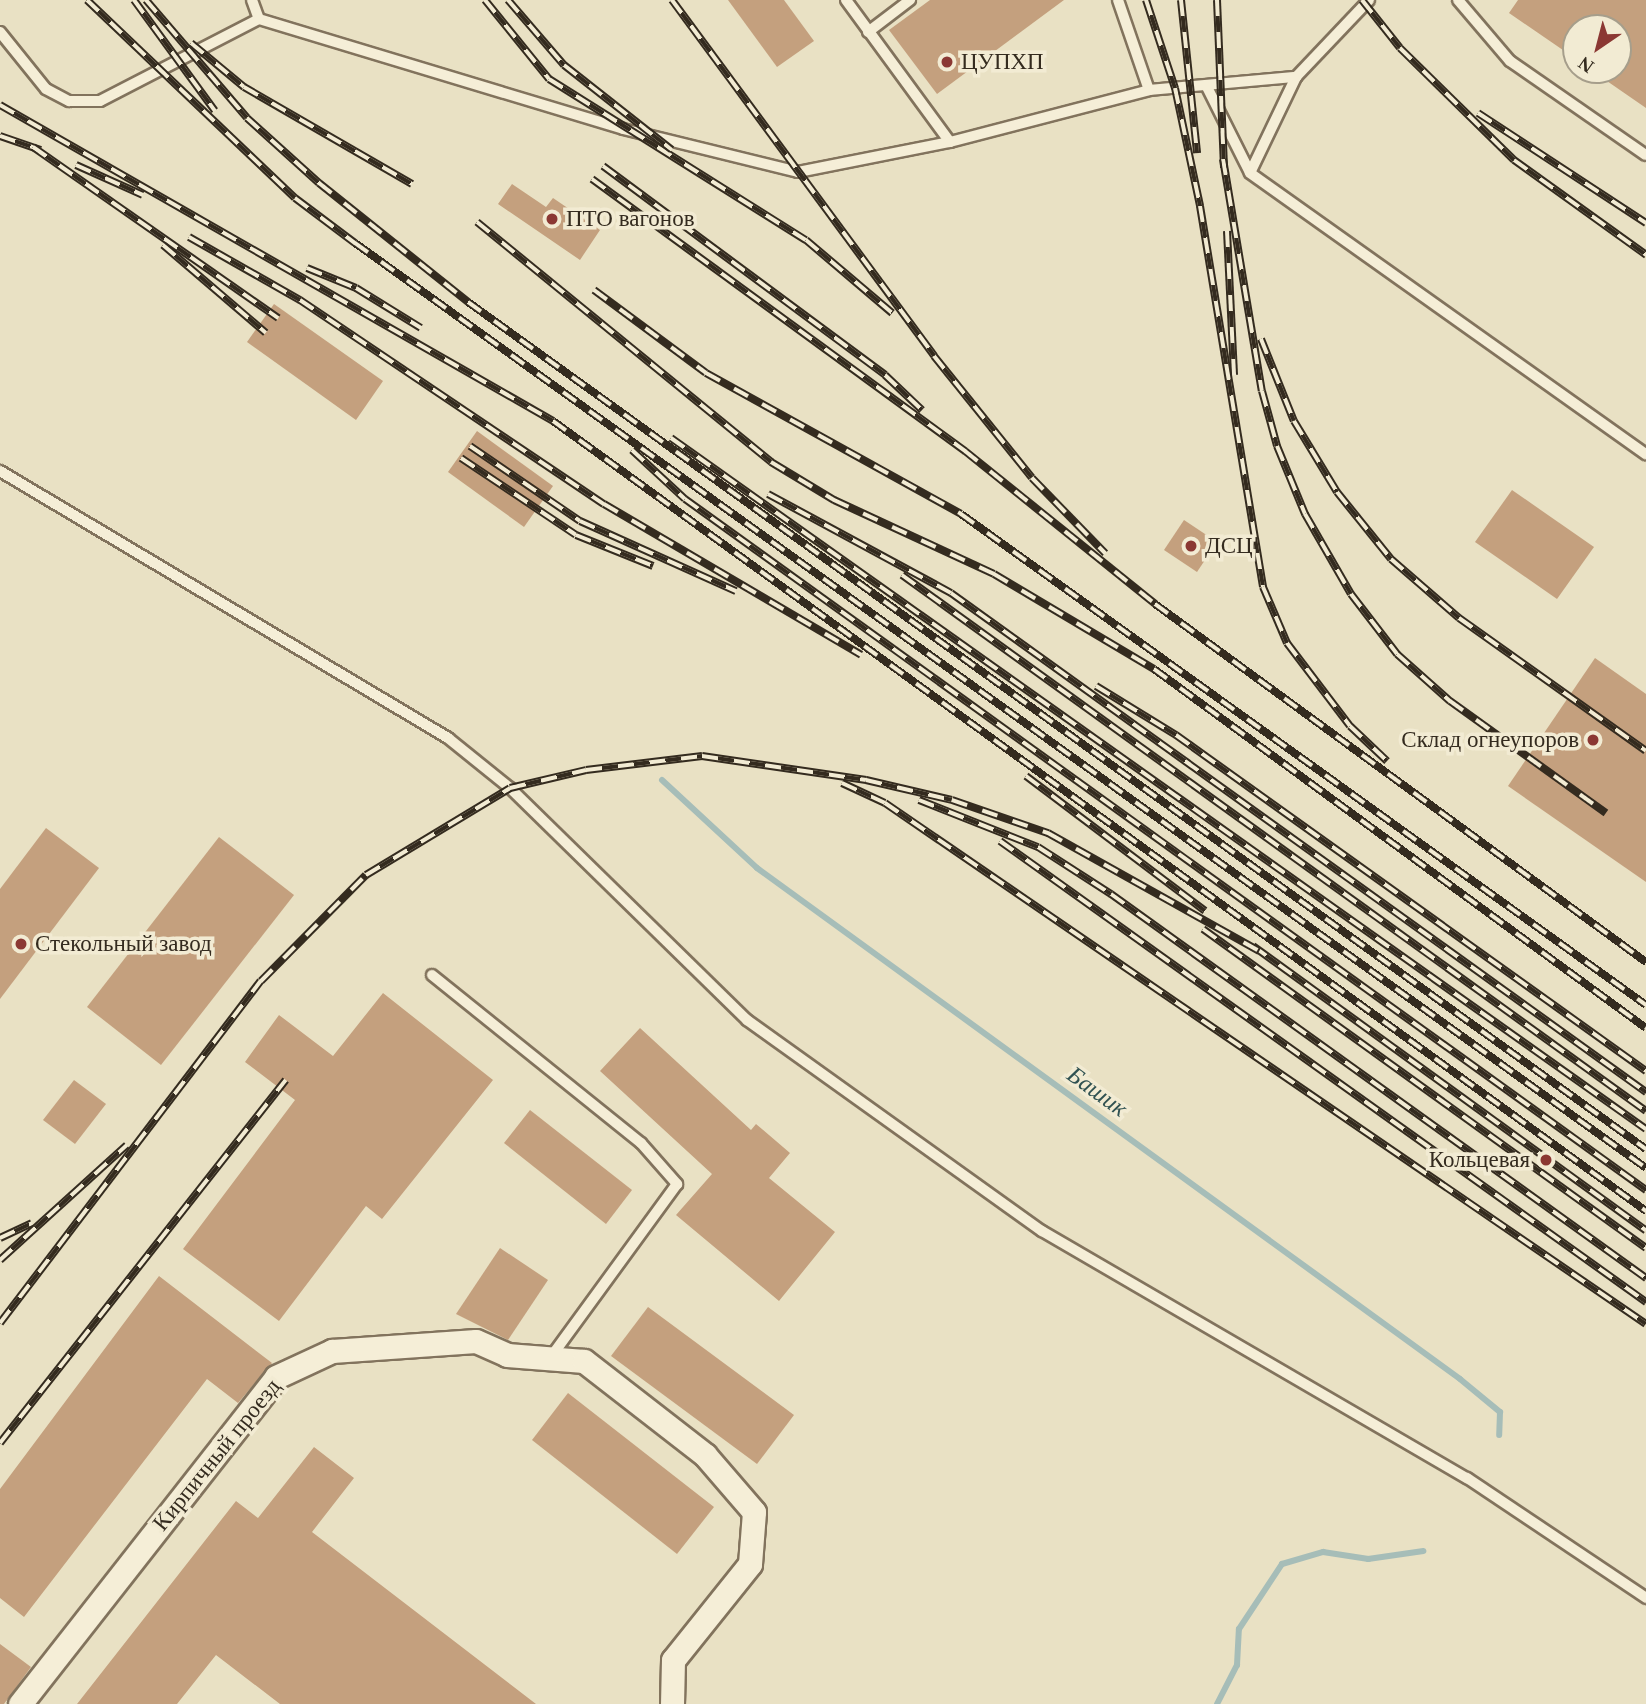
<!DOCTYPE html>
<meta charset="utf-8">
<style>
body{margin:0}
#map{position:relative;width:1646px;height:1704px;overflow:hidden;background:#e9e1c4;font-family:"Times New Roman",serif}
div>[style]{position:absolute}
.stream>*{height:6px;margin:-3px;padding:0 3px;transform-origin:3px;border-radius:3px;background:#a6bdb8}
.building>*{inset:0;background:#c4a07e}
.roads{filter:drop-shadow(2px 0 #82735d) drop-shadow(-2px 0 #82735d) drop-shadow(0 2px #82735d) drop-shadow(0 -2px #82735d)}
.service>*{height:10px;margin:-5px;padding:0 5px;transform-origin:5px;border-radius:5px;background:#f5eed7}
.minor>*{height:23px;margin:-11.5px;padding:0 11.5px;transform-origin:11.5px;border-radius:11.5px;background:#f5eed7}
.rail>*{height:8px;margin-top:-4px;transform-origin:0;background:repeating-linear-gradient(90deg,#f2ebd3 0 16px,#342b1f 0 32px);box-sizing:border-box;border-block:2px solid #342b1f}
.dots>*{width:19px;height:19px;translate:-50% -50%;box-sizing:border-box;border:4px solid #f2ebd3;border-radius:50%}
span{translate:-50% -50%;white-space:nowrap;text-align:center;line-height:1.15;-webkit-text-stroke:7px #f2ebd3;paint-order:stroke}
.poi-label{font-size:23px;color:#342b1f}
.left{translate:0 -50%;text-align:left}
.right{translate:-100% -50%;text-align:right}
.street-label{font-size:23px;color:#342b1f}
.water-label{font-size:24px;color:#305252;font-style:italic}
.north{position:absolute;left:1562px;top:14px;width:70px;height:70px;box-sizing:border-box;background:#f2ebd3;border:2px solid #a69e8b;border-radius:50%;rotate:215deg;font-size:19px;font-weight:700;line-height:28px;text-align:center;color:#342b1f}
.north::after{content:'';display:block;margin:auto;width:24px;height:32px;background:#8b3833;clip-path:polygon(50% 0,100% 100%,50% 72%,0 100%)}
</style>
<div id="map">
<div class="stream">
<div style="left:662px;top:780px;width:129px;rotate:42.8deg"></div>
<div style="left:757px;top:868px;width:869px;rotate:36.01deg"></div>
<div style="left:1460px;top:1379px;width:52px;rotate:39.5deg"></div>
<div style="left:1500px;top:1412px;width:23px;rotate:92deg"></div>
<div style="left:1217px;top:1704px;width:44px;rotate:-62.9deg"></div>
<div style="left:1237px;top:1665px;width:36px;rotate:-87deg"></div>
<div style="left:1239px;top:1629px;width:78px;rotate:-56.5deg"></div>
<div style="left:1282px;top:1564px;width:43px;rotate:-16.3deg"></div>
<div style="left:1323px;top:1552px;width:46px;rotate:8.8deg"></div>
<div style="left:1368px;top:1559px;width:56px;rotate:-8.3deg"></div>
</div>
<div class="building">
<div style="clip-path:polygon(728px 0,784px 0,814px 41px,777px 67px)"></div>
<div style="clip-path:polygon(930px 0,1064px 0,937px 94px,889px 30px)"></div>
<div style="clip-path:polygon(1518px 0,1646px 0,1646px 108px,1591px 70px,1618px 70px,1618px 28px,1576px 28px,1576px 59px,1509px 13px)"></div>
<div style="clip-path:polygon(512px 184px,546px 207px,553px 198px,600px 230px,580px 260px,498px 204px)"></div>
<div style="clip-path:polygon(274px 304px,383px 381px,356px 420px,247px 342px)"></div>
<div style="clip-path:polygon(477px 431px,553px 486px,524px 527px,448px 472px)"></div>
<div style="clip-path:polygon(1512px 490px,1594px 547px,1557px 599px,1475px 542px)"></div>
<div style="clip-path:polygon(1184px 520px,1217px 542px,1197px 572px,1164px 550px)"></div>
<div style="clip-path:polygon(1595px 658px,1646px 694px,1646px 882px,1508px 786px)"></div>
<div style="clip-path:polygon(46px 828px,99px 868px,0 999px,0 889px)"></div>
<div style="clip-path:polygon(219px 837px,294px 895px,161px 1065px,87px 1007px)"></div>
<div style="clip-path:polygon(383px 993px,493px 1080px,382px 1219px,366px 1206px,279px 1321px,183px 1249px,295px 1100px,245px 1062px,279px 1015px,333px 1056px)"></div>
<div style="clip-path:polygon(640px 1028px,751px 1130px,756px 1124px,790px 1153px,769px 1178px,835px 1232px,779px 1301px,676px 1215px,712px 1174px,600px 1071px)"></div>
<div style="clip-path:polygon(74px 1080px,106px 1104px,75px 1144px,43px 1120px)"></div>
<div style="clip-path:polygon(530px 1110px,632px 1190px,606px 1224px,504px 1143px)"></div>
<div style="clip-path:polygon(500px 1248px,548px 1280px,508px 1340px,456px 1314px)"></div>
<div style="clip-path:polygon(159px 1276px,272px 1363px,238px 1403px,207px 1379px,24px 1617px,0 1598px,0 1489px)"></div>
<div style="clip-path:polygon(648px 1307px,794px 1415px,757px 1464px,611px 1356px)"></div>
<div style="clip-path:polygon(568px 1393px,714px 1507px,677px 1554px,532px 1440px)"></div>
<div style="clip-path:polygon(314px 1447px,354px 1478px,312px 1532px,536px 1704px,280px 1704px,216px 1655px,177px 1704px,77px 1704px,236px 1501px,258px 1518px)"></div>
<div style="clip-path:polygon(0 1644px,31px 1667px,4px 1704px,0 1704px)"></div>
</div>
<div class="roads">
<div class="service">
<div style="left:252px;top:0;width:20px;rotate:70deg"></div>
<div style="left:846px;top:0;width:176px;rotate:53.8deg"></div>
<div style="left:1118px;top:0;width:95px;rotate:71deg"></div>
<div style="left:1458px;top:0;width:80px;rotate:49.6deg"></div>
<div style="left:1510px;top:61px;width:165px;rotate:34.7deg"></div>
<div style="left:0;top:32px;width:73px;rotate:51.1deg"></div>
<div style="left:46px;top:89px;width:26px;rotate:28deg"></div>
<div style="left:69px;top:101px;width:31px"></div>
<div style="left:100px;top:101px;width:179px;rotate:-27.3deg"></div>
<div style="left:259px;top:19px;width:380px;rotate:16.8deg"></div>
<div style="left:623px;top:129px;width:180px;rotate:13.8deg"></div>
<div style="left:798px;top:172px;width:155px;rotate:-11.2deg"></div>
<div style="left:950px;top:142px;width:206px;rotate:-14.6deg"></div>
<div style="left:1149px;top:90px;width:148px;rotate:-5.1deg"></div>
<div style="left:1296px;top:77px;width:106px;rotate:115.6deg"></div>
<div style="left:868px;top:32px;width:53px;rotate:-37.3deg"></div>
<div style="left:1296px;top:77px;width:106px;rotate:-46.5deg"></div>
<div style="left:1207px;top:87px;width:96px;rotate:63.4deg"></div>
<div style="left:1250px;top:173px;width:486px;rotate:35.4deg"></div>
<div style="left:0;top:471px;width:522px;rotate:30.79deg"></div>
<div style="left:448px;top:738px;width:80px;rotate:38.9deg"></div>
<div style="left:510px;top:788px;width:332px;rotate:44.4deg"></div>
<div style="left:747px;top:1020px;width:363px;rotate:35.6deg"></div>
<div style="left:1042px;top:1231px;width:492px;rotate:30.2deg"></div>
<div style="left:1467px;top:1478px;width:216px;rotate:33.8deg"></div>
<div style="left:432px;top:975px;width:268px;rotate:38.8deg"></div>
<div style="left:641px;top:1143px;width:55px;rotate:48.7deg"></div>
<div style="left:677px;top:1184px;width:215px;rotate:126.1deg"></div>
</div>
<div class="minor">
<div style="left:20px;top:1704px;width:415px;rotate:-51.9deg"></div>
<div style="left:276px;top:1377px;width:62px;rotate:-24.9deg"></div>
<div style="left:332px;top:1351px;width:144px;rotate:-4deg"></div>
<div style="left:476px;top:1341px;width:34px;rotate:24deg"></div>
<div style="left:507px;top:1355px;width:77px;rotate:4.5deg"></div>
<div style="left:584px;top:1361px;width:153px;rotate:37.8deg"></div>
<div style="left:705px;top:1455px;width:75px;rotate:49.3deg"></div>
<div style="left:754px;top:1512px;width:52px;rotate:94.4deg"></div>
<div style="left:750px;top:1564px;width:123px;rotate:128.7deg"></div>
<div style="left:673px;top:1660px;width:44px;rotate:91.3deg"></div>
</div>
</div>
<div class="rail">
<div style="left:87px;top:0;width:287px;rotate:43.6deg"></div>
<div style="left:295px;top:198px;width:75px;rotate:36.9deg"></div>
<div style="left:355px;top:243px;width:1588px;rotate:35.62deg"></div>
<div style="left:134px;top:0;width:137px;rotate:53.9deg"></div>
<div style="left:146px;top:0;width:155px;rotate:49.4deg"></div>
<div style="left:247px;top:118px;width:97px;rotate:42.1deg"></div>
<div style="left:319px;top:183px;width:191px;rotate:38.6deg"></div>
<div style="left:468px;top:302px;width:1451px;rotate:35.72deg"></div>
<div style="left:485px;top:0;width:102px;rotate:51deg"></div>
<div style="left:549px;top:79px;width:303px;rotate:32.1deg"></div>
<div style="left:806px;top:240px;width:113px;rotate:40.3deg"></div>
<div style="left:508px;top:0;width:86px;rotate:49.3deg"></div>
<div style="left:564px;top:65px;width:137px;rotate:38.2deg"></div>
<div style="left:672px;top:0;width:442px;rotate:53.6deg"></div>
<div style="left:934px;top:356px;width:156px;rotate:51.2deg"></div>
<div style="left:1032px;top:478px;width:105px;rotate:45.8deg"></div>
<div style="left:1146px;top:0;width:93px;rotate:71.8deg"></div>
<div style="left:1175px;top:88px;width:121px;rotate:78deg"></div>
<div style="left:1200px;top:206px;width:386px;rotate:80.6deg"></div>
<div style="left:1263px;top:587px;width:61px;rotate:66.8deg"></div>
<div style="left:1287px;top:643px;width:104px;rotate:52.8deg"></div>
<div style="left:1350px;top:726px;width:51px;rotate:43.4deg"></div>
<div style="left:1181px;top:0;width:154px;rotate:84deg"></div>
<div style="left:1217px;top:0;width:168px;rotate:87.6deg"></div>
<div style="left:1362px;top:0;width:61px;rotate:51.6deg"></div>
<div style="left:1400px;top:48px;width:160px;rotate:44.5deg"></div>
<div style="left:1514px;top:160px;width:163px;rotate:35.7deg"></div>
<div style="left:191px;top:43px;width:69px;rotate:39.7deg"></div>
<div style="left:244px;top:87px;width:194px;rotate:30deg"></div>
<div style="left:0;top:105px;width:637px;rotate:29.74deg"></div>
<div style="left:553px;top:421px;width:1349px;rotate:35.86deg"></div>
<div style="left:1478px;top:113px;width:201px;rotate:33.2deg"></div>
<div style="left:0;top:136px;width:43px;rotate:18.9deg"></div>
<div style="left:33px;top:147px;width:299px;rotate:34.9deg"></div>
<div style="left:1223px;top:159px;width:235px;rotate:80.5deg"></div>
<div style="left:1262px;top:391px;width:57px;rotate:74.7deg"></div>
<div style="left:1277px;top:446px;width:74px;rotate:67.6deg"></div>
<div style="left:1305px;top:514px;width:92px;rotate:60.1deg"></div>
<div style="left:1351px;top:594px;width:76px;rotate:52.5deg"></div>
<div style="left:1397px;top:654px;width:71px;rotate:41.6deg"></div>
<div style="left:1450px;top:701px;width:192px;rotate:35.7deg"></div>
<div style="left:76px;top:165px;width:73px;rotate:24.1deg"></div>
<div style="left:603px;top:166px;width:351px;rotate:36.5deg"></div>
<div style="left:885px;top:375px;width:51px;rotate:43.4deg"></div>
<div style="left:592px;top:179px;width:462px;rotate:36.1deg"></div>
<div style="left:965px;top:451px;width:244px;rotate:38.8deg"></div>
<div style="left:1155px;top:604px;width:608px;rotate:36.1deg"></div>
<div style="left:477px;top:222px;width:380px;rotate:39.2deg"></div>
<div style="left:771px;top:462px;width:74px;rotate:31.1deg"></div>
<div style="left:834px;top:500px;width:176px;rotate:24.8deg"></div>
<div style="left:994px;top:574px;width:186px;rotate:30.7deg"></div>
<div style="left:1154px;top:669px;width:609px;rotate:36.12deg"></div>
<div style="left:1227px;top:231px;width:144px;rotate:87.2deg"></div>
<div style="left:189px;top:237px;width:128px;rotate:29.6deg"></div>
<div style="left:300px;top:300px;width:366px;rotate:33.9deg"></div>
<div style="left:604px;top:504px;width:298px;rotate:30.4deg"></div>
<div style="left:163px;top:245px;width:135px;rotate:40.5deg"></div>
<div style="left:307px;top:268px;width:53px;rotate:22.2deg"></div>
<div style="left:356px;top:288px;width:76px;rotate:31.6deg"></div>
<div style="left:594px;top:290px;width:139px;rotate:36.5deg"></div>
<div style="left:706px;top:373px;width:291px;rotate:28.9deg"></div>
<div style="left:961px;top:514px;width:843px;rotate:35.63deg"></div>
<div style="left:1261px;top:339px;width:88px;rotate:68.1deg"></div>
<div style="left:1294px;top:421px;width:83px;rotate:58.8deg"></div>
<div style="left:1337px;top:492px;width:86px;rotate:51.1deg"></div>
<div style="left:1391px;top:559px;width:90px;rotate:40.9deg"></div>
<div style="left:1459px;top:618px;width:229px;rotate:35.4deg"></div>
<div style="left:671px;top:438px;width:1195px;rotate:35.33deg"></div>
<div style="left:470px;top:446px;width:133px;rotate:34.3deg"></div>
<div style="left:580px;top:521px;width:171px;rotate:24.2deg"></div>
<div style="left:632px;top:450px;width:72px;rotate:42.8deg"></div>
<div style="left:685px;top:499px;width:1184px;rotate:35.72deg"></div>
<div style="left:461px;top:458px;width:138px;rotate:33.8deg"></div>
<div style="left:576px;top:535px;width:83px;rotate:21.9deg"></div>
<div style="left:768px;top:494px;width:208px;rotate:28.4deg"></div>
<div style="left:951px;top:593px;width:856px;rotate:35.68deg"></div>
<div style="left:902px;top:575px;width:917px;rotate:35.77deg"></div>
<div style="left:1096px;top:686px;width:94px;rotate:31.5deg"></div>
<div style="left:1176px;top:735px;width:578px;rotate:35.56deg"></div>
<div style="left:1026px;top:776px;width:224px;rotate:37deg"></div>
<div style="left:842px;top:783px;width:47px;rotate:24.9deg"></div>
<div style="left:885px;top:803px;width:922px;rotate:34.4deg"></div>
<div style="left:919px;top:800px;width:128px;rotate:21.6deg"></div>
<div style="left:1038px;top:847px;width:87px;rotate:32.8deg"></div>
<div style="left:1111px;top:894px;width:659px;rotate:35.67deg"></div>
<div style="left:1000px;top:841px;width:794px;rotate:35.51deg"></div>
<div style="left:1203px;top:929px;width:546px;rotate:35.76deg"></div>
<div style="left:1253px;top:946px;width:485px;rotate:35.9deg"></div>
<div style="left:0;top:1238px;width:35px;rotate:-25deg"></div>
<div style="left:0;top:1260px;width:171px;rotate:-42.2deg"></div>
<div style="left:0;top:1323px;width:430px;rotate:-52.7deg"></div>
<div style="left:261px;top:981px;width:149px;rotate:-45.3deg"></div>
<div style="left:366px;top:875px;width:168px;rotate:-31.1deg"></div>
<div style="left:510px;top:788px;width:78px;rotate:-13.3deg"></div>
<div style="left:586px;top:770px;width:117px;rotate:-6.9deg"></div>
<div style="left:702px;top:756px;width:166px;rotate:8.3deg"></div>
<div style="left:866px;top:780px;width:88px;rotate:13.1deg"></div>
<div style="left:952px;top:800px;width:102px;rotate:19deg"></div>
<div style="left:1048px;top:833px;width:242px;rotate:29.2deg"></div>
<div style="left:0;top:1443px;width:462px;rotate:-51.8deg"></div>
</div>
<div class="dots">
<div style="left:947px;top:62px;background:#8b3833"></div>
<div style="left:552px;top:219px;background:#8b3833"></div>
<div style="left:1191px;top:546px;background:#8b3833"></div>
<div style="left:1593px;top:740px;background:#8b3833"></div>
<div style="left:21px;top:944px;background:#8b3833"></div>
<div style="left:1546px;top:1160px;background:#8b3833"></div>
</div>
<div class="poi-label">
<span class="left" style="left:961px;top:62px">ЦУПХП</span>
<span class="left" style="left:566px;top:219px">ПТО вагонов</span>
<span class="left" style="left:1205px;top:546px">ДСЦ</span>
<span class="right" style="left:1579px;top:740px">Склад огнеупоров</span>
<span class="left" style="left:35px;top:944px">Стекольный завод</span>
<span class="right" style="left:1530px;top:1160px">Кольцевая</span>
</div>
<div class="street-label">
<span style="left:217px;top:1455px;rotate:-51deg">Кирпичный проезд</span>
</div>
<div class="water-label">
<span style="left:1097px;top:1092px;rotate:36deg">Башик</span>
</div>
<div class="north">N</div>
</div>
